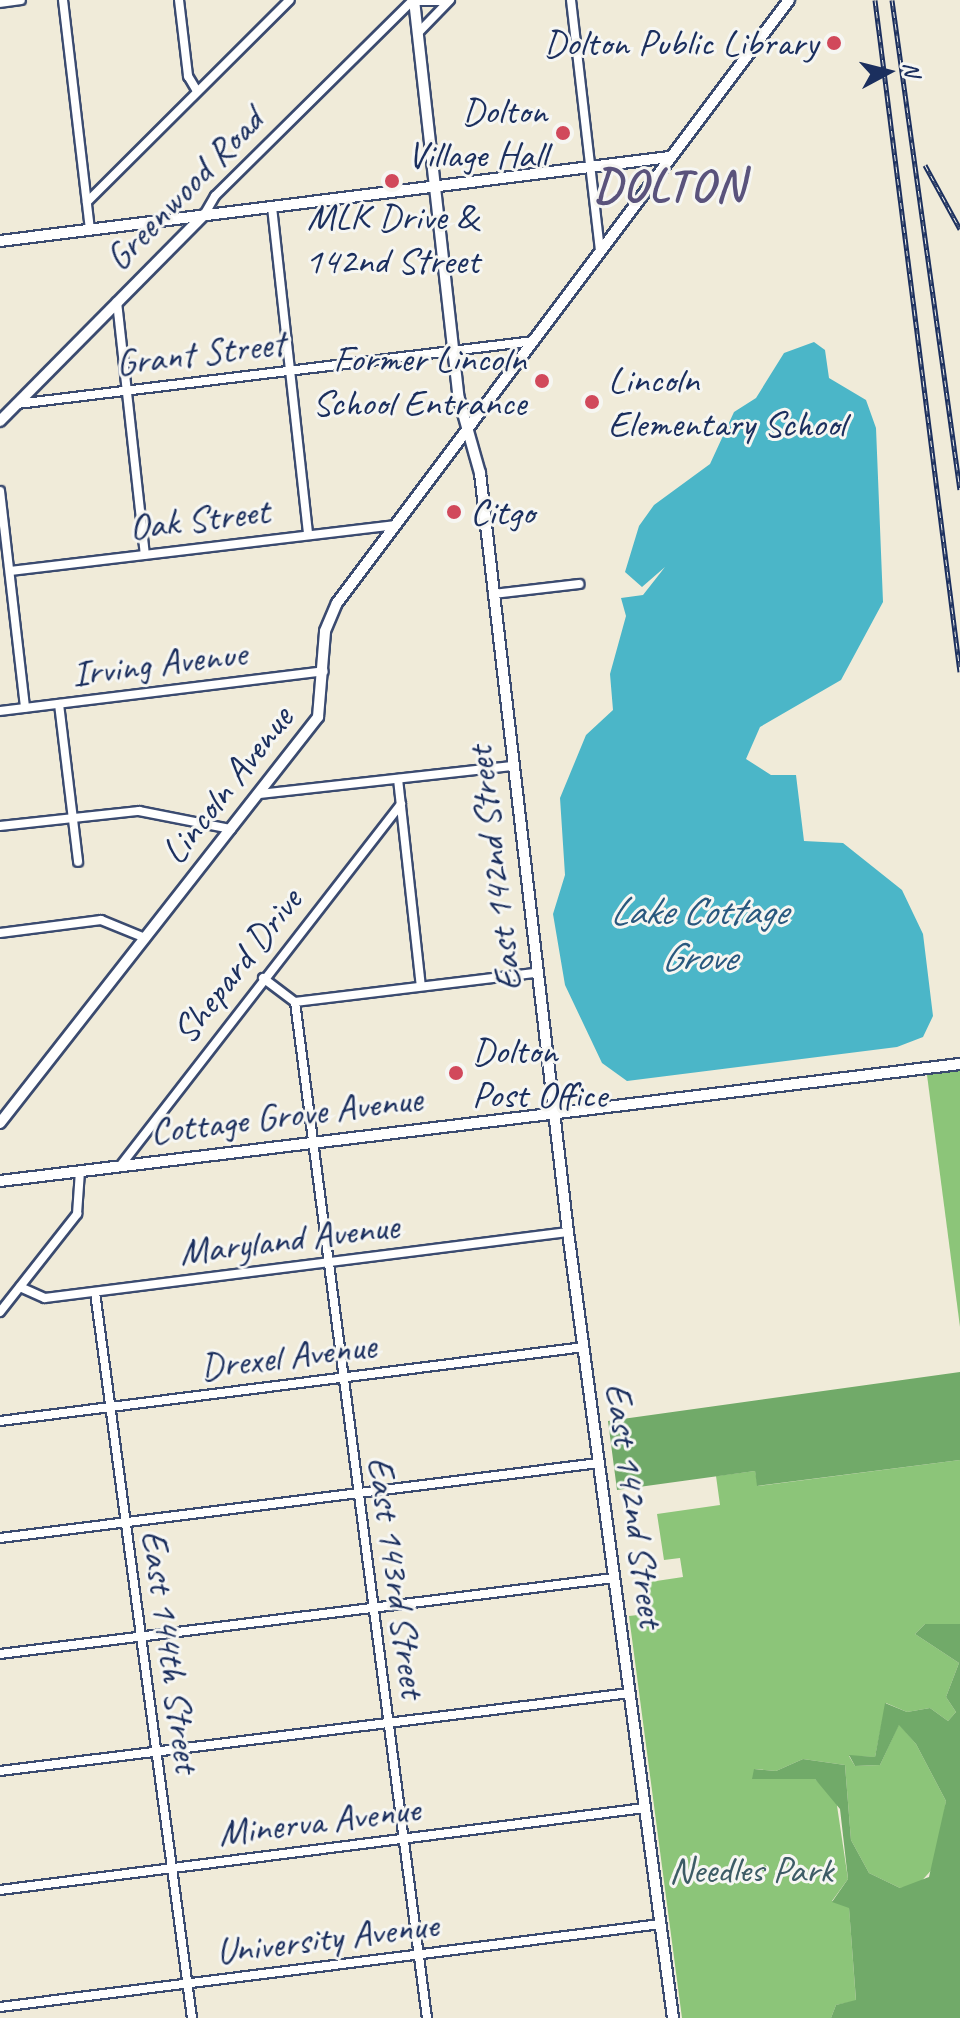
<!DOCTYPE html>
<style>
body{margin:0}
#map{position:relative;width:960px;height:2018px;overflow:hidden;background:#f0ebd9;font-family:Caveat,sans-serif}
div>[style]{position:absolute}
.green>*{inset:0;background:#8cc579}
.forest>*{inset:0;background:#71aa69}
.water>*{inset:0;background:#4bb6c8}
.roads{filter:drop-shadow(2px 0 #3b4b70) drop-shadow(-2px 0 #3b4b70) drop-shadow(0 2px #3b4b70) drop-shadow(0 -2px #3b4b70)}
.minor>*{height:8px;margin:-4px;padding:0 4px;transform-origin:4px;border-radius:4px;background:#fff}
.tertiary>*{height:10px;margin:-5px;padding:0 5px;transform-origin:5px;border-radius:5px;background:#fff}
.rail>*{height:5px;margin-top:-2.5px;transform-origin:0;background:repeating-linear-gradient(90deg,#f6f6f2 0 6px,#1b2f5e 0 12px);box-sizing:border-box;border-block:2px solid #1b2f5e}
.dots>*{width:22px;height:22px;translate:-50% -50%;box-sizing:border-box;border:4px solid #f6f6f2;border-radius:50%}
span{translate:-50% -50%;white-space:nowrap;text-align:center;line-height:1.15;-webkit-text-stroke:6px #f6f6f2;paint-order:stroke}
.poi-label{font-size:38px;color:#1b2f5e}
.right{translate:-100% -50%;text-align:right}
.left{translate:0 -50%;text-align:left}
.street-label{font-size:38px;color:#1b2f5e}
.park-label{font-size:38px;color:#3d5c66}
.water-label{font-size:40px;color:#29587e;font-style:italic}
.district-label{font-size:46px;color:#5a537c;font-weight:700;letter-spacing:2px}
.north{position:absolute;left:848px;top:32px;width:80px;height:80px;-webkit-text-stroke:6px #f6f6f2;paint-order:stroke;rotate:83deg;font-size:22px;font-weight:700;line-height:32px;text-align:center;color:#1b2f5e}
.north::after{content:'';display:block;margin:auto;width:28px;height:36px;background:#1b2f5e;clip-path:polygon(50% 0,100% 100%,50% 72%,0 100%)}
</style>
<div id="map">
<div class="green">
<div style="clip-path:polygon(960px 1070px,960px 1327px,927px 1075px)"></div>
<div style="clip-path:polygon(960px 1460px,960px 1624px,925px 1624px,915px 1634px,959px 1663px,946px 1697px,956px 1712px,948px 1721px,930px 1708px,907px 1712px,886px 1703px,875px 1757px,849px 1756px,855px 1766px,880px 1765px,899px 1724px,916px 1744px,946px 1801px,936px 1865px,917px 1886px,900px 1888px,869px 1873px,851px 1840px,845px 1765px,803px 1759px,776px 1771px,755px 1769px,753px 1779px,815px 1779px,836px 1799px,848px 1879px,832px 1901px,849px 1907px,856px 2001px,836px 2005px,831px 2018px,682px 2018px,629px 1616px,647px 1614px,643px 1583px,683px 1577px,680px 1558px,664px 1560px,657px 1514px,720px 1505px,716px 1476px,755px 1471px,758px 1486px)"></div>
</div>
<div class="forest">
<div style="clip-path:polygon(960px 1372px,960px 1460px,757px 1486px,755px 1471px,617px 1490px,608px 1421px)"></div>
<div style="clip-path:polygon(925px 1624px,960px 1624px,960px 2018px,831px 2018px,836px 2005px,856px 2000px,849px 1908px,832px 1902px,848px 1879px,840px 1809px,815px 1779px,752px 1779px,754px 1769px,776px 1771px,803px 1759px,845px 1765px,851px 1840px,869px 1873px,900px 1888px,929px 1877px,946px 1801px,916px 1744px,899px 1725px,880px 1765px,855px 1766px,849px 1755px,875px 1757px,885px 1703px,907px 1712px,930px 1708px,948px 1721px,956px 1712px,946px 1697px,959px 1663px,915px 1634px)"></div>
</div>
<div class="water">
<div style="clip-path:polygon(814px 342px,825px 350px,829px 378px,866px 400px,876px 428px,883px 602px,841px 680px,760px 727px,746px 759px,771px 775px,796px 775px,804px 841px,843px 843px,902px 890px,923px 934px,933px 1016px,923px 1037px,897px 1047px,627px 1081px,602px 1063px,565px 985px,553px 914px,565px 875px,560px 798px,586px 735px,613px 710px,610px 674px,626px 616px,621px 598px,643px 595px,665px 567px,642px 587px,625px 572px,639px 526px,654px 505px,710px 464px,734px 412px,756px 398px,784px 353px)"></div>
</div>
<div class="roads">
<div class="minor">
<div style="left:63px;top:0;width:231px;rotate:83.3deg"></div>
<div style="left:179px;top:0;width:77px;rotate:83.2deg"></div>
<div style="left:188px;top:76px;width:17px;rotate:59deg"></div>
<div style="left:571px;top:0;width:253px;rotate:83.4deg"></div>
<div style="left:0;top:3px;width:21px;rotate:-8deg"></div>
<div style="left:418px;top:33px;width:46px;rotate:-45.9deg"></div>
<div style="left:87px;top:202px;width:286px;rotate:-44.9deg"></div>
<div style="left:272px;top:207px;width:329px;rotate:83.7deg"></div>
<div style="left:204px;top:215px;width:22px;rotate:-60deg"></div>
<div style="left:215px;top:196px;width:279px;rotate:-44.7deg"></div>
<div style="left:117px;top:302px;width:254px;rotate:83.7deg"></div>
<div style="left:17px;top:404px;width:521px;rotate:-6.95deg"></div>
<div style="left:0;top:491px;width:218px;rotate:83.4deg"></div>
<div style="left:10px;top:571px;width:389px;rotate:-6.8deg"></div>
<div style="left:493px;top:594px;width:87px;rotate:-6.6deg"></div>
<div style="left:59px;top:704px;width:159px;rotate:83.1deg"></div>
<div style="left:0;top:711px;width:326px;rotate:-7deg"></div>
<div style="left:398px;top:779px;width:208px;rotate:83.7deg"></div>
<div style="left:259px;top:794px;width:255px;rotate:-6.3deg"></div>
<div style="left:0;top:826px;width:140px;rotate:-6.2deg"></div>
<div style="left:139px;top:811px;width:94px;rotate:11.1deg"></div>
<div style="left:0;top:933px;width:102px;rotate:-7.3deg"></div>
<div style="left:101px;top:920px;width:48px;rotate:22.2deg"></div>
<div style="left:263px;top:978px;width:40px;rotate:37deg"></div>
<div style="left:295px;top:1002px;width:243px;rotate:-6.9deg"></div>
<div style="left:295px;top:1002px;width:1025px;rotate:82.6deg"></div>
<div style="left:121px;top:1165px;width:457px;rotate:-52.2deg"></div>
<div style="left:20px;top:1287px;width:27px;rotate:24deg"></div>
<div style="left:45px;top:1298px;width:527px;rotate:-7.19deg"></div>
<div style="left:95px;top:1292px;width:732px;rotate:82.39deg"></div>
<div style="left:0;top:1312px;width:125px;rotate:-51.8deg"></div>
<div style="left:77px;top:1214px;width:43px;rotate:-86deg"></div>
<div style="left:0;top:1421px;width:589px;rotate:-7.22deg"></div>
<div style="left:0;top:1538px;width:604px;rotate:-7.14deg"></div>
<div style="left:0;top:1654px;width:619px;rotate:-7.06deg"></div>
<div style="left:0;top:1771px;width:635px;rotate:-7.06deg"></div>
<div style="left:0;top:1890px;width:650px;rotate:-7.25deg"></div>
<div style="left:0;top:2007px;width:666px;rotate:-7.16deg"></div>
</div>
<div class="tertiary">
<div style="left:414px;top:0;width:402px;rotate:83.6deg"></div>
<div style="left:459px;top:399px;width:77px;rotate:74.2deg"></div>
<div style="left:480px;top:473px;width:764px;rotate:83.39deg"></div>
<div style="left:568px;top:1232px;width:793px;rotate:82.39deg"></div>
<div style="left:415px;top:0;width:29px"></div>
<div style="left:0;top:241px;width:675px;rotate:-7.15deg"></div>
<div style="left:0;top:421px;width:290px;rotate:-45.3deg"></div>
<div style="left:0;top:1123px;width:516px;rotate:-51.93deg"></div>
<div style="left:318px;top:717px;width:86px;rotate:-85.3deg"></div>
<div style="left:325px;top:631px;width:30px;rotate:-67deg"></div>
<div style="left:337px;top:603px;width:754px;rotate:-53.15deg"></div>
<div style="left:0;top:1181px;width:967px;rotate:-6.95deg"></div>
</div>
</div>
<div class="rail">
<div style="left:875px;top:0;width:677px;rotate:82.79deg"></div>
<div style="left:892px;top:0;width:494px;rotate:82.1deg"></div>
<div style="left:925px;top:165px;width:73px;rotate:61.3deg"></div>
</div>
<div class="dots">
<div style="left:834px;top:43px;background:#d1495b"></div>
<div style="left:563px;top:133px;background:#d1495b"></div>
<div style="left:392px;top:181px;background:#d1495b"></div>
<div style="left:542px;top:381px;background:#d1495b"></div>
<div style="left:592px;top:402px;background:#d1495b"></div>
<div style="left:454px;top:512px;background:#d1495b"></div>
<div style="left:456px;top:1073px;background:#d1495b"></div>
</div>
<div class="poi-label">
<span class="right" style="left:818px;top:43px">Dolton Public Library</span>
<span class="right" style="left:547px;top:133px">Dolton<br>Village Hall</span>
<span style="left:392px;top:239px">MLK Drive &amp;<br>142nd Street</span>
<span class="right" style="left:526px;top:381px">Former Lincoln<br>School Entrance</span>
<span class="left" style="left:608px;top:402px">Lincoln<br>Elementary School</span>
<span class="left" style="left:470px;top:512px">Citgo</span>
<span class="left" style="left:472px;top:1073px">Dolton<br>Post Office</span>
</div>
<div class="street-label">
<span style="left:184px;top:189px;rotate:-46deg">Greenwood Road</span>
<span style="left:200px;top:353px;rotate:-7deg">Grant Street</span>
<span style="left:199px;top:519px;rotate:-7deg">Oak Street</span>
<span style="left:159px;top:663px;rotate:-7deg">Irving Avenue</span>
<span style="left:227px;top:785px;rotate:-52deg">Lincoln Avenue</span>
<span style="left:494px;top:869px;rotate:-97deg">East 142nd Street</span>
<span style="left:237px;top:966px;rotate:-52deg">Shepard Drive</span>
<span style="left:286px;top:1115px;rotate:-7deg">Cottage Grove Avenue</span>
<span style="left:289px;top:1239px;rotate:-7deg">Maryland Avenue</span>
<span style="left:288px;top:1356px;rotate:-7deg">Drexel Avenue</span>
<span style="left:635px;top:1505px;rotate:82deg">East 142nd Street</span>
<span style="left:397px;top:1577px;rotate:82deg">East 143rd Street</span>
<span style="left:171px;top:1651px;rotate:82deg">East 144th Street</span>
<span style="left:319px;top:1821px;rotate:-7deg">Minerva Avenue</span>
<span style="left:327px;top:1938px;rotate:-7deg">University Avenue</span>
</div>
<div class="park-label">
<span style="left:751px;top:1870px">Needles Park</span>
</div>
<div class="water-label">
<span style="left:698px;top:934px">Lake Cottage<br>Grove</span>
</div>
<div class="district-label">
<span style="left:670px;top:185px">DOLTON</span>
</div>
<div class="north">N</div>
</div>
